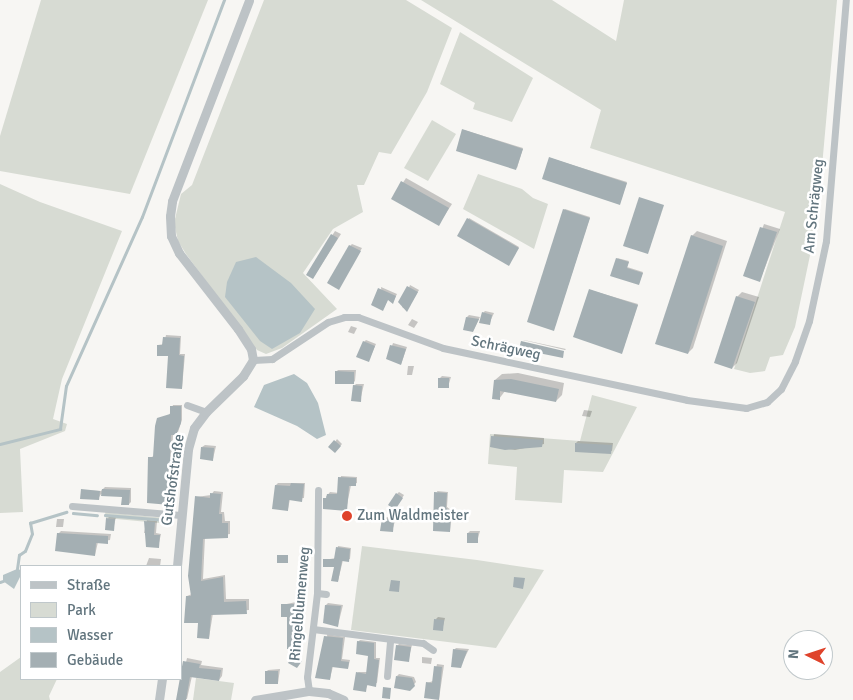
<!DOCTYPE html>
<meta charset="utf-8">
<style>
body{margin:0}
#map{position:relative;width:853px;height:700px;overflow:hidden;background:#f7f6f3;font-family:Signika,sans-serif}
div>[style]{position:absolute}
.green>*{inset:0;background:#d7dbd3}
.water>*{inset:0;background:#b5c3c6}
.shadow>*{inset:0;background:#0003}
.stream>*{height:2.5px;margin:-1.25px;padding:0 1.25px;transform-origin:1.25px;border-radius:1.25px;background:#b5c3c6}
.building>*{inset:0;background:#a4afb3}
.minor>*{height:7px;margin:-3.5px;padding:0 3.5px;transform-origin:3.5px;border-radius:3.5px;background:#bdc3c6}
.tertiary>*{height:9px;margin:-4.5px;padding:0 4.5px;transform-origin:4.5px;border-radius:4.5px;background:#bdc3c6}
.dots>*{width:14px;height:14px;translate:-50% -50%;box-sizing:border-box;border:2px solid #fff;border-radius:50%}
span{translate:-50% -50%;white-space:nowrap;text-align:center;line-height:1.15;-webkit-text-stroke:5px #fff;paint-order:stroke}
.street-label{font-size:15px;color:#62757e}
.poi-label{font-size:15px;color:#62757e}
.left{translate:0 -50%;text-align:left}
.legend{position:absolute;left:20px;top:565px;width:162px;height:115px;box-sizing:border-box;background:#fff;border:1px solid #c0c8cb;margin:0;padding:6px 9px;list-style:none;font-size:15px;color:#62757e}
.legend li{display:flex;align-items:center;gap:10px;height:25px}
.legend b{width:25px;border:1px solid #c0c8cb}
.north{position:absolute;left:783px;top:630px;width:50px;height:50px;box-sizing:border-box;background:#fff;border:1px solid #c0c8cb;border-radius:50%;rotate:274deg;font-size:14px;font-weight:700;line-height:20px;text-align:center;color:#62757e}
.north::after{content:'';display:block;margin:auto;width:18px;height:22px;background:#df432b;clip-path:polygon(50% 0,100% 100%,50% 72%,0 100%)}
</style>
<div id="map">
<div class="green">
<div style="clip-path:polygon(41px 0,208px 0,130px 194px,0 171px,0 136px)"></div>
<div style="clip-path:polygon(264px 0,406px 0,452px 28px,427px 92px,391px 154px,379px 152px,364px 185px,357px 185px,363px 212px,333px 229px,303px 273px,337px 309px,282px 348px,266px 354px,257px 350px,186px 254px,178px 241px,174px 223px,181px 194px,192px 185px)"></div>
<div style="clip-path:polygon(421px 0,552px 0,616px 41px,624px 0,837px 0,817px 222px,795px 327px,783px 355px,770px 357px,765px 371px,750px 373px,734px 369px,785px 212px,590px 148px,601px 110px)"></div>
<div style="clip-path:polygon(460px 32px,533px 78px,512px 122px,473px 109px,475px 103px,440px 84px)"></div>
<div style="clip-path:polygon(432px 120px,456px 134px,428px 181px,404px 168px)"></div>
<div style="clip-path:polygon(478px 174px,522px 189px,533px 198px,548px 204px,534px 249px,463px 209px)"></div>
<div style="clip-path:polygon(0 184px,40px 202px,122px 231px,62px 379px,53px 419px,67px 424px,65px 431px,20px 449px,23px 512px,0 513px)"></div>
<div style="clip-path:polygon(592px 395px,637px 407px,603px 472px,564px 470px,562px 503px,515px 500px,517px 467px,488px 464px,490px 434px,580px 441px)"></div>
<div style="clip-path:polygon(105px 512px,165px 518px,170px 519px,169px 524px,106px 518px)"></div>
<div style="clip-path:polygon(362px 546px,477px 560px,544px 570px,496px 648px,351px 630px)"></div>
<div style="clip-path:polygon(21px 657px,21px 679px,57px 679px,49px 696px,50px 700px,0 700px,0 672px)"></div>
<div style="clip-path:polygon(196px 678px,234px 683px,231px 700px,193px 700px)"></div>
</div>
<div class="water">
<div style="clip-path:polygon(256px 257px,291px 283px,315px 309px,300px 333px,272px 349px,260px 341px,225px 297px,227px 282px,236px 262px)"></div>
<div style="clip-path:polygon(294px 374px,307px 383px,318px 403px,326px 435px,317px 439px,297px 426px,254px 407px,264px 385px)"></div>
<div style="clip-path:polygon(17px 569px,21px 570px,21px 575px,14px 589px,3px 581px,3px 575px)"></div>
</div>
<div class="shadow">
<div style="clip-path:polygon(464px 130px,523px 148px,517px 168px)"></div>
<div style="clip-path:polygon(550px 158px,627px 182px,620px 203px)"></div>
<div style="clip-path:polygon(406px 178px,452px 204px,439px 224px,393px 198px)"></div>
<div style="clip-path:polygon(565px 209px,590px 217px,554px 329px,564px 210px)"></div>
<div style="clip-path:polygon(469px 218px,519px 247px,509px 264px,459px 236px)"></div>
<div style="clip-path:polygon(764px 224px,780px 229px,760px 280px,745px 275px)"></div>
<div style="clip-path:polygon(335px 231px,341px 234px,313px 278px,307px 275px)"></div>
<div style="clip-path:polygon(697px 231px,727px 241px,693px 348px,688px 353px,692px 236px)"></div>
<div style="clip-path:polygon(352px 244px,362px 248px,340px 286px,350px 246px)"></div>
<div style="clip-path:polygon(617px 258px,629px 261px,627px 267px,643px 272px,639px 283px)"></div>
<div style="clip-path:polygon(410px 285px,419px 290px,407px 310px,402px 307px)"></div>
<div style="clip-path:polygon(381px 287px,397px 294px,393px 302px,388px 299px,383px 309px)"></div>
<div style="clip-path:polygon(590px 290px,638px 304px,622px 352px)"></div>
<div style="clip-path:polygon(742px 292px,759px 297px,737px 363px,732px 368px,737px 297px)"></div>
<div style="clip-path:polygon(485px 311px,494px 313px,489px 324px,483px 313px)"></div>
<div style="clip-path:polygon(469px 315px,480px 317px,473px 331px,467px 317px)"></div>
<div style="clip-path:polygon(412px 319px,418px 322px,414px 328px,408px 325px)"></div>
<div style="clip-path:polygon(351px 326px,357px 328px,354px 334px,348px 332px)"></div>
<div style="clip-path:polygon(166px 335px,181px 336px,180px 354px,185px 354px,182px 388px,170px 355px,158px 345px,164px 344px)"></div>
<div style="clip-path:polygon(366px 340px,376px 344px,369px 360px,364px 342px)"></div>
<div style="clip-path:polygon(523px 340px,524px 340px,566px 349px,565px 350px)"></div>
<div style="clip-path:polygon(393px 343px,407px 347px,401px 364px,388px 358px)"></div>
<div style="clip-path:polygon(408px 366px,414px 366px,412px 375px,407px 375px)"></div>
<div style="clip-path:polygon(338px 370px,356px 370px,355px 381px,353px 383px,336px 372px)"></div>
<div style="clip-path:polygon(518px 373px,564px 383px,562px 395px,556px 401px,505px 391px,499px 399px,495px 380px,502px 374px)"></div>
<div style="clip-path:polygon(442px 376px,451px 377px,448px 387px,439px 379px)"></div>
<div style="clip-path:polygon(356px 384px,364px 384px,360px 401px,354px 386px)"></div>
<div style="clip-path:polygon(173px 405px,182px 405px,182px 420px,178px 432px,173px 434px,172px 456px,176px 456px,169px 504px,149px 458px,154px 456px)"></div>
<div style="clip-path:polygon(584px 410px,592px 411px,590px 417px,582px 416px)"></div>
<div style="clip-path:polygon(494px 434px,544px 438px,544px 444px,515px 450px,492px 446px)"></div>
<div style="clip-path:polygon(337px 439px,342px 444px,335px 452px,331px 448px)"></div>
<div style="clip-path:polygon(578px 441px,613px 443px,612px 451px,576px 443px)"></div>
<div style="clip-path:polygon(205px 445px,216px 446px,213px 459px,202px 447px)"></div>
<div style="clip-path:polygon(341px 476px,357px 477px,357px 483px,351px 485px,346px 510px,325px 499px,333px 497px,326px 497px,330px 492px,339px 493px)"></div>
<div style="clip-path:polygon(278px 483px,305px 483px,304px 498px,290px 499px,288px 509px,276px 485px)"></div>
<div style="clip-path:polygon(105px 487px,131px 488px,131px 502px,129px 504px,123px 495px,101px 494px,98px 499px,82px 490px,101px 491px)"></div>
<div style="clip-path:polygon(214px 491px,223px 492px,221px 512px,224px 512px,225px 521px,230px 521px,230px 534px,205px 537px,203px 579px,225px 575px,226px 599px,249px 599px,249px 610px,213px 613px,209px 638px,187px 596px,192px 594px,196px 497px,211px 495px)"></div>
<div style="clip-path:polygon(437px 491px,448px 492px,447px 507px,452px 511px,450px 531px)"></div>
<div style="clip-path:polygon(399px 492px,404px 495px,397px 506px,397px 494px)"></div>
<div style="clip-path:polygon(110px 516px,116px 517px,113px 530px,108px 518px)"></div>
<div style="clip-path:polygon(385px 517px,396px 518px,392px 531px,383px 519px)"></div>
<div style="clip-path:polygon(57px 519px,64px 519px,63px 527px,56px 527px)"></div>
<div style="clip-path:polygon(147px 520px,157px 521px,156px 533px,161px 534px,158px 547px,149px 533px,144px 533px)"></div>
<div style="clip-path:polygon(61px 531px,111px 534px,110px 540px,98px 542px,95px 555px,58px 534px)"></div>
<div style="clip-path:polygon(470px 531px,480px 531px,477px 542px,468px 533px)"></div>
<div style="clip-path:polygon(338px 546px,351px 548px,350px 559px,343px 560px,338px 581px,335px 566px,324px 560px,336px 558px)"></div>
<div style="clip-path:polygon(149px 558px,161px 559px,160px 566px,146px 566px)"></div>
<div style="clip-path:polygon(296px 602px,297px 625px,304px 625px,302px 648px,282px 605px)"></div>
<div style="clip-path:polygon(328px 603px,343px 605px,338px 625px,326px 605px)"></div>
<div style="clip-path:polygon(438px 617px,445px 618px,442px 630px,436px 619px)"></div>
<div style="clip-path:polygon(327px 634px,345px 637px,342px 659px,350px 660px,348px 668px,333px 666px,330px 679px)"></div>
<div style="clip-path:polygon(360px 640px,376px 642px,376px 658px,380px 658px,377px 683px,368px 684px,365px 691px,358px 672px,367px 672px,369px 655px,358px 642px)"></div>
<div style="clip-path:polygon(399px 644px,412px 645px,408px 661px,397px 646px)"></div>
<div style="clip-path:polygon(456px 648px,469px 649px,460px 667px,454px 650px)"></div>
<div style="clip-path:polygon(422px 657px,432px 658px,431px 664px,422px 663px)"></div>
<div style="clip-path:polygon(187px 658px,202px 661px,201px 665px,223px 668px,222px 676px,219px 680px,192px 676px,187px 699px,177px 700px)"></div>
<div style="clip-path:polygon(437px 664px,444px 665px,439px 699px,427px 683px,433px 681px)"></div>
<div style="clip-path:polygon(280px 669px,278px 683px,266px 672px,268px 670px)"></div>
<div style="clip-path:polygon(399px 674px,414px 677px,416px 682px,410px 689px,397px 676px)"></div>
</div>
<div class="stream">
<div style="left:0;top:444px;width:62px;rotate:-14deg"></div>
<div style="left:60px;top:429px;width:43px;rotate:-82.1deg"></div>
<div style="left:66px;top:386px;width:185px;rotate:-65.8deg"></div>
<div style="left:142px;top:217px;width:232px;rotate:-69.3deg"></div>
<div style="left:73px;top:513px;width:24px;rotate:5deg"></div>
<div style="left:105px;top:515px;width:61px;rotate:4.7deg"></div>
<div style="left:17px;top:569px;width:14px;rotate:-82deg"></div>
<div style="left:19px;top:555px;width:7px;rotate:-34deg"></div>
<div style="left:25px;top:551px;width:18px;rotate:-68deg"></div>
<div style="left:32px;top:534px;width:11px;rotate:-100deg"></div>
<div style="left:30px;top:523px;width:38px;rotate:-17deg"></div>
<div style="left:0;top:582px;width:3px;rotate:-18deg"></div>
</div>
<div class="building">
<div style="clip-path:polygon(462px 129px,523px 149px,516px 170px,456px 151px)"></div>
<div style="clip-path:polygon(549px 157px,627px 183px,620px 205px,542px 179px)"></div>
<div style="clip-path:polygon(401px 181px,449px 208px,439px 226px,391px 199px)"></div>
<div style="clip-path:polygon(639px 197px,664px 205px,648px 254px,623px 246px)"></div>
<div style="clip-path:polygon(563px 209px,590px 218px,554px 331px,527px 322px)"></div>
<div style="clip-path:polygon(467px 218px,519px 248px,509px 266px,457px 236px)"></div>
<div style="clip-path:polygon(760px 227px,777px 232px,760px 282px,743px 276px)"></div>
<div style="clip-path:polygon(331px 234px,338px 238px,313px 279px,306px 275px)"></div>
<div style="clip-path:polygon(691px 235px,723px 246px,688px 354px,655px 344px)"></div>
<div style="clip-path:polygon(349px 245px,361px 251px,339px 290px,327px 283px)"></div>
<div style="clip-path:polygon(616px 258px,629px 262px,627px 268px,643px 273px,639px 285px,610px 276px)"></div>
<div style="clip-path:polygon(407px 286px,418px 292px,407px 312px,398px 302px)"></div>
<div style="clip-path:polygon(378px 288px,396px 296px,393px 304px,388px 300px,383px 311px,371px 305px)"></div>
<div style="clip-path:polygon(589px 289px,638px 305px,622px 354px,573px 337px)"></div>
<div style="clip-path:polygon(736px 296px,755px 302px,732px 369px,714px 363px)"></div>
<div style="clip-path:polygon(482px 312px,492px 315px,490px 325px,479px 323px)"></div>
<div style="clip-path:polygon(466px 317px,479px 319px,473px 332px,463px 330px)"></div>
<div style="clip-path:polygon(163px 337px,180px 338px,179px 355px,184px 356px,182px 389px,166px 388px,168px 356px,157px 356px,157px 345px,162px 345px)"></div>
<div style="clip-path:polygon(363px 341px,375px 346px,369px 362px,356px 357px)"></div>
<div style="clip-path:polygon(521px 341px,564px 351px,563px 358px,519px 349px)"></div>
<div style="clip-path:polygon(390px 345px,406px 349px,401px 365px,386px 359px)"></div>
<div style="clip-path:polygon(335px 371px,354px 372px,354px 384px,335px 384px)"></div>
<div style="clip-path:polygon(438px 378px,449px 378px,449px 388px,438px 388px)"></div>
<div style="clip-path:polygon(511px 379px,559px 389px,556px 402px,500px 391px,500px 400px,492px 399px,494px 380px)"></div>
<div style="clip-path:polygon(353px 385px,362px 386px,361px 402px,351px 401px)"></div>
<div style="clip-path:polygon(170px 406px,181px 406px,181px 423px,176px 435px,171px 435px,170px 458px,174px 457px,175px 467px,170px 505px,147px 503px,148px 457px,153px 457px,155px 426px,157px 418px,170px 414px)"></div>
<div style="clip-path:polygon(491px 436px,543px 440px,542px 447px,505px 450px,490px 447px)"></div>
<div style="clip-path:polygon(334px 440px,341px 446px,335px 453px,328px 447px)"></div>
<div style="clip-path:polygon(575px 443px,612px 445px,611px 454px,575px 452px)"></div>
<div style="clip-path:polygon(201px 447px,214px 448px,213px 461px,200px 459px)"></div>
<div style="clip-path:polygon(338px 477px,356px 478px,356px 486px,349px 486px,347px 511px,323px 509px,323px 498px,326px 498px,327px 494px,337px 494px)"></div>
<div style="clip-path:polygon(291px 483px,304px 484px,302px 502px,289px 500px,288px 511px,272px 509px,275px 485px,290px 486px)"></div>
<div style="clip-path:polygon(81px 489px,100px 491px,99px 500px,80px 499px)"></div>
<div style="clip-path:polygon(102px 489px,130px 490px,129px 505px,121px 505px,122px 497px,101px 496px)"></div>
<div style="clip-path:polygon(434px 492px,447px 493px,446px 508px,451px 512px,450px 532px,433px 531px)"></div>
<div style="clip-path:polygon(210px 493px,221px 494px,219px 514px,222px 514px,222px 523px,228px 523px,228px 538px,203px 539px,201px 581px,223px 577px,224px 602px,246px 601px,247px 614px,211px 615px,209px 639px,197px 638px,198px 623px,184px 623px,186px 596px,191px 596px,188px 576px,195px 496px,210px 498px)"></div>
<div style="clip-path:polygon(396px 493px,403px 498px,395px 510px,388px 505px)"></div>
<div style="clip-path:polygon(106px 518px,115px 519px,114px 531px,105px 530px)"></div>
<div style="clip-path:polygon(382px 518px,394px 520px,393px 532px,380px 531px)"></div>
<div style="clip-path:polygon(144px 521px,155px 522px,154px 535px,160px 535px,159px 548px,146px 547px)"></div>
<div style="clip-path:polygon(57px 533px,108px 536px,108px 544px,96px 543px,95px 556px,55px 551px)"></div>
<div style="clip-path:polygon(467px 533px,478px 533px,478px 543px,467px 543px)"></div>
<div style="clip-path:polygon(336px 547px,350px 549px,349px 562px,342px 561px,338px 582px,331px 581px,334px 567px,323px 567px,323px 559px,334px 559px)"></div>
<div style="clip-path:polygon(277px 555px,288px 555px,288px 563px,277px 563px)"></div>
<div style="clip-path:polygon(514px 577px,525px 578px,523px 589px,513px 587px)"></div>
<div style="clip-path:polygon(391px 580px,400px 581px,399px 592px,389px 591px)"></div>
<div style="clip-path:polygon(281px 604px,294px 604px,296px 627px,303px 627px,302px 649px,287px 649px,287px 617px,281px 617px)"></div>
<div style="clip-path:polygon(325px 605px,341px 606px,338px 627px,323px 623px)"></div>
<div style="clip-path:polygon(434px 619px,444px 620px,443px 631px,433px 630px)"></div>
<div style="clip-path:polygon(324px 636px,343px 638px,341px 661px,349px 662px,348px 669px,332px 667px,330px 680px,315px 678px)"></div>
<div style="clip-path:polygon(357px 641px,374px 643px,374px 659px,379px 660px,376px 687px,367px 685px,366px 692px,353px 690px,356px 672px,366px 674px,368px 656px,356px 654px)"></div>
<div style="clip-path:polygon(396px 645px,411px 647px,409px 662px,394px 660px)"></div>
<div style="clip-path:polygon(453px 649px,467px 651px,461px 668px,451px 667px)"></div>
<div style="clip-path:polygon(293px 655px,302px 661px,297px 668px,288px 663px)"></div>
<div style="clip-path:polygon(183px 661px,200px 664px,199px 668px,221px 670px,219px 681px,190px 677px,186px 700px,176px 700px)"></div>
<div style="clip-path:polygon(434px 666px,442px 667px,439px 700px,424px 698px,426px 682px,432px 683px)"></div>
<div style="clip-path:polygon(265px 671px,278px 671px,278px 684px,265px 684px)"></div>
<div style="clip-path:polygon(396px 676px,412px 678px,415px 686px,410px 691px,394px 688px)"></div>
<div style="clip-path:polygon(383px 687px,391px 688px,390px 699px,382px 698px)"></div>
</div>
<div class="minor">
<div style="left:253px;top:360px;width:19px;rotate:-3deg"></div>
<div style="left:272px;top:359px;width:67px;rotate:-33.5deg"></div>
<div style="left:328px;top:322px;width:17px;rotate:-17deg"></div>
<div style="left:344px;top:317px;width:14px"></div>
<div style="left:358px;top:317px;width:90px;rotate:20deg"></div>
<div style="left:443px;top:348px;width:249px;rotate:12deg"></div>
<div style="left:687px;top:400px;width:60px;rotate:7.7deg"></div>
<div style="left:746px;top:408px;width:22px;rotate:-16deg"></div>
<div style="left:767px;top:402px;width:19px;rotate:-43deg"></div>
<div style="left:781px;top:389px;width:31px;rotate:-63deg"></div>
<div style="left:795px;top:361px;width:42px;rotate:-70.7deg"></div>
<div style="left:809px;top:321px;width:82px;rotate:-78deg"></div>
<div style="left:826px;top:241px;width:242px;rotate:-85.3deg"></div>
<div style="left:187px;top:405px;width:20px;rotate:20deg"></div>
<div style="left:72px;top:506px;width:109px;rotate:4.7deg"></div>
<div style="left:317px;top:593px;width:9px;rotate:6deg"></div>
<div style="left:313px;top:629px;width:111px;rotate:7.3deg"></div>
<div style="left:423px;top:643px;width:12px;rotate:35deg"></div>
<div style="left:387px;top:676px;width:37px;rotate:-85deg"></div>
<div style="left:309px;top:691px;width:14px;rotate:-98deg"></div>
<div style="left:307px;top:677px;width:85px;rotate:-83.2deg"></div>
<div style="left:317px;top:593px;width:103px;rotate:-89.4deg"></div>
</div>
<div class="tertiary">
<div style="left:177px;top:566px;width:118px;rotate:-84.6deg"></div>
<div style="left:188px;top:449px;width:22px;rotate:-74deg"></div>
<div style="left:194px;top:428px;width:20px;rotate:-53deg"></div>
<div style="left:206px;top:412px;width:52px;rotate:-44.2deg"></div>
<div style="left:243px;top:376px;width:19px;rotate:-58deg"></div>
<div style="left:253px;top:360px;width:11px;rotate:-100deg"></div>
<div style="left:251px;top:349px;width:24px;rotate:-123deg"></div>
<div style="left:238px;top:329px;width:96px;rotate:-127.8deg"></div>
<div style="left:179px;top:253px;width:19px;rotate:-115deg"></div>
<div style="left:171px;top:236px;width:20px;rotate:-93deg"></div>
<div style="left:170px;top:216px;width:15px;rotate:-82deg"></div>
<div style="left:172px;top:201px;width:215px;rotate:-69deg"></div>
<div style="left:159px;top:700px;width:21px;rotate:-82deg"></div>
<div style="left:255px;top:700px;width:55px;rotate:-9.5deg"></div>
<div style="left:309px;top:691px;width:19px;rotate:6deg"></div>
<div style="left:328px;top:693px;width:17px;rotate:24deg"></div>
</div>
<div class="dots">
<div style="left:347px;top:516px;background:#df432b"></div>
</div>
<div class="street-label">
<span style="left:814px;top:206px;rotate:-84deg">Am Schrägweg</span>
<span style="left:506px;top:348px;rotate:12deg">Schrägweg</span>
<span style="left:173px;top:480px;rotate:-82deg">Gutshofstraße</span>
<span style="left:300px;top:604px;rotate:-85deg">Ringelblumenweg</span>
</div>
<div class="poi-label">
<span class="left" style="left:357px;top:516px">Zum Waldmeister</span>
</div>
<ul class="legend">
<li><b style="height:6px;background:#bdc3c6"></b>Straße</li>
<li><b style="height:14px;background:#d7dbd3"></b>Park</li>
<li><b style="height:14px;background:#b5c3c6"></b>Wasser</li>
<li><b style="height:14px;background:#a4afb3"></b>Gebäude</li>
</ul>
<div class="north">N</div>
</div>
